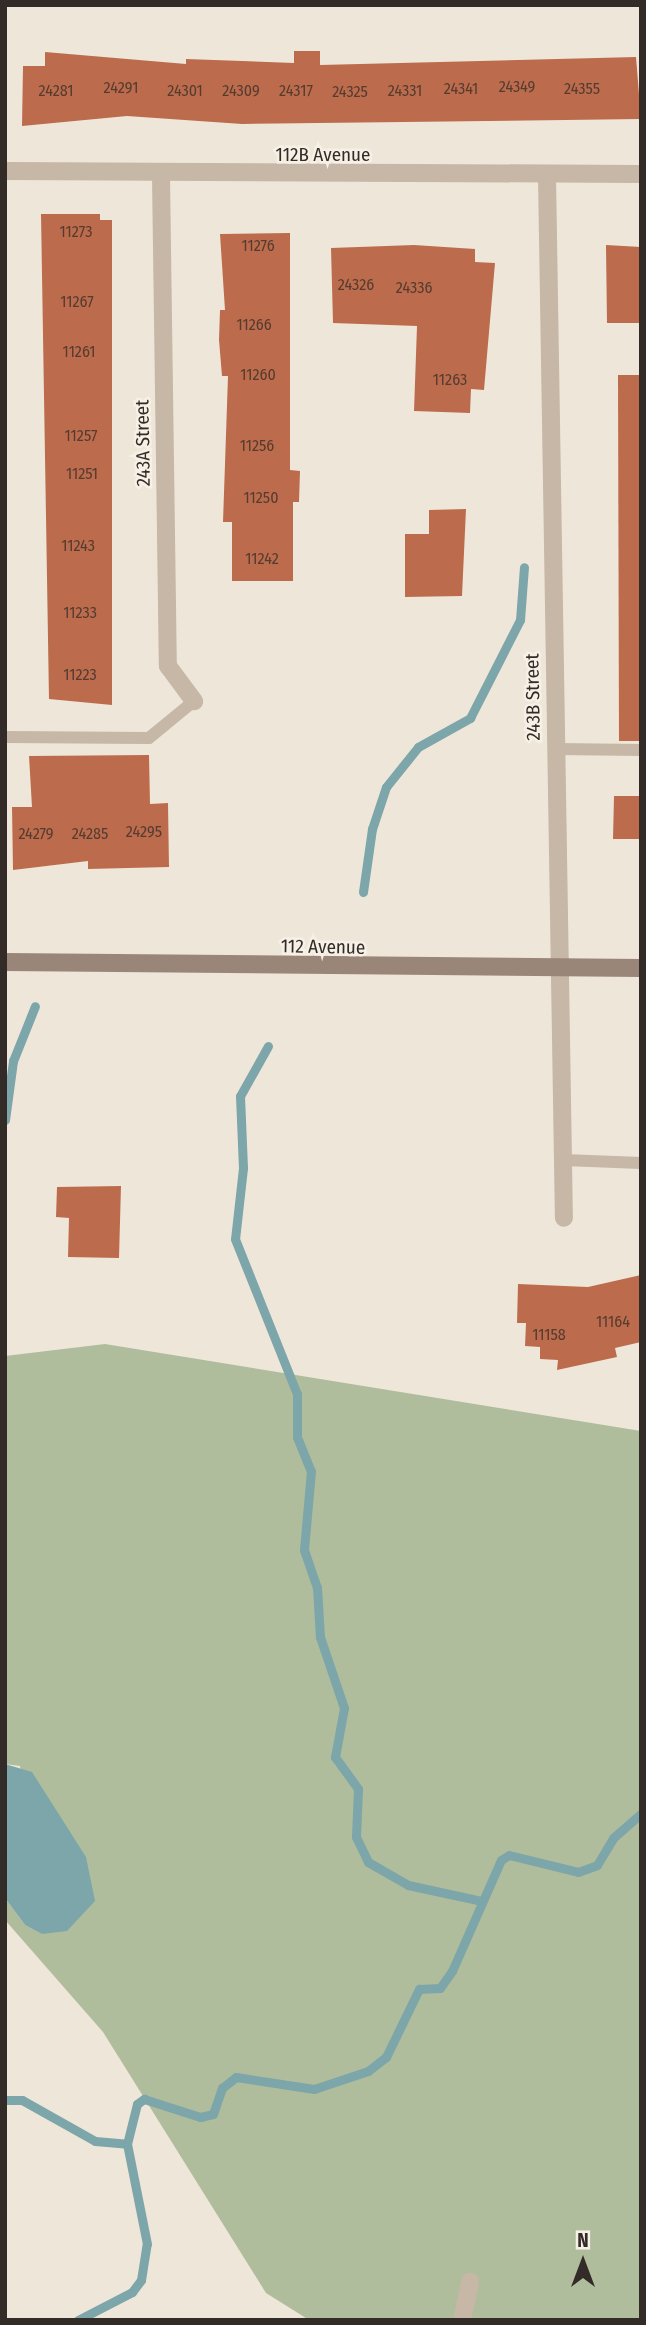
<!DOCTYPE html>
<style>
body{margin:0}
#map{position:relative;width:646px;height:2325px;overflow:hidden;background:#efe6da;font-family:"Fira Sans Condensed",sans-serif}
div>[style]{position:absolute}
.green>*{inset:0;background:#b0bd9c}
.water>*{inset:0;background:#7ca6aa}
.stream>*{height:9px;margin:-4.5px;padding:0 4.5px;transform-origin:4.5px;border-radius:4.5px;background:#7ca6aa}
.building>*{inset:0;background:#bc6c4c}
.lane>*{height:12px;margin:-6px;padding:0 6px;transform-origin:6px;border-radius:6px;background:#c6b7a7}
.street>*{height:18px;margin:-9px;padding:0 9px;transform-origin:9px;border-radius:9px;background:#c6b7a7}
.secondary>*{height:18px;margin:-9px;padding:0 9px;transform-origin:9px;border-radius:9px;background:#998679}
span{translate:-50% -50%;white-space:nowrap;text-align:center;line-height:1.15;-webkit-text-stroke:5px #f7f0e6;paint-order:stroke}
.number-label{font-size:16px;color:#553b30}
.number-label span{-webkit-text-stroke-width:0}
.street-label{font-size:19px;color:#332b27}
.frame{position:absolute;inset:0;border:7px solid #332b27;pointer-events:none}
.north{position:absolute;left:548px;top:2227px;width:70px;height:70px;-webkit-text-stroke:5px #f7f0e6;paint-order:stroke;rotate:0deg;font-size:19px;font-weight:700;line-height:28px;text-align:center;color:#332b27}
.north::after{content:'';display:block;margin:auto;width:24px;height:32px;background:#332b27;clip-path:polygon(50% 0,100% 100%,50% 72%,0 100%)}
</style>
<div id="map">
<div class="green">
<div style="clip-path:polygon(105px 1344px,641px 1431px,641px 2320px,309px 2320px,266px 2293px,103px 2032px,5px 1920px,5px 1898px,25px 1925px,43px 1934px,20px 1766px,5px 1764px,5px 1356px)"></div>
</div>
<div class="water">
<div style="clip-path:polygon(5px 1764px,32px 1772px,86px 1857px,95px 1901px,67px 1931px,42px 1934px,25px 1925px,5px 1898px)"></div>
</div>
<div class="stream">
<div style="left:363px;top:892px;width:64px;rotate:-81.9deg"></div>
<div style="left:372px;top:829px;width:44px;rotate:-71.6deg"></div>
<div style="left:386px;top:787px;width:51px;rotate:-51.3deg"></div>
<div style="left:418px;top:747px;width:60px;rotate:-29.1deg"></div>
<div style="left:470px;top:718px;width:110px;rotate:-63deg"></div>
<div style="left:520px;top:620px;width:53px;rotate:-85.7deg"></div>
<div style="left:268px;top:1046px;width:57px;rotate:119.2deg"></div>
<div style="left:240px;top:1096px;width:72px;rotate:87.6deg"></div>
<div style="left:243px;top:1168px;width:71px;rotate:96.4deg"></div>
<div style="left:235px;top:1239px;width:167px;rotate:68.2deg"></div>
<div style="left:297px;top:1394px;width:43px;rotate:90deg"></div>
<div style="left:297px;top:1437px;width:37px;rotate:68deg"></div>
<div style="left:311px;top:1471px;width:79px;rotate:95.1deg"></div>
<div style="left:304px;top:1550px;width:39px;rotate:71deg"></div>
<div style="left:317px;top:1587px;width:50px;rotate:86.6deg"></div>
<div style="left:320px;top:1637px;width:75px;rotate:71.3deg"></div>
<div style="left:344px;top:1708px;width:50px;rotate:100.4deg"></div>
<div style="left:335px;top:1757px;width:39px;rotate:54deg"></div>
<div style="left:358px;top:1789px;width:48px;rotate:92.4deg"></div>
<div style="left:356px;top:1837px;width:28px;rotate:64deg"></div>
<div style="left:368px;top:1862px;width:46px;rotate:29.9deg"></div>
<div style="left:408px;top:1885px;width:76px;rotate:12.2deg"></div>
<div style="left:5px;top:1120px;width:60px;rotate:-82.3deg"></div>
<div style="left:13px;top:1061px;width:59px;rotate:-68.2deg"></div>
<div style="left:5px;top:2100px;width:17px"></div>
<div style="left:22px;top:2100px;width:84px;rotate:29.3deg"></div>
<div style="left:95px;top:2141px;width:32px;rotate:5deg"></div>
<div style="left:78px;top:2320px;width:61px;rotate:-27.4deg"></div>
<div style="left:132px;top:2292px;width:15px;rotate:-53deg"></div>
<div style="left:141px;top:2280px;width:36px;rotate:-81deg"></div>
<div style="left:147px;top:2244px;width:102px;rotate:-101.3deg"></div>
<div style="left:127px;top:2144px;width:41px;rotate:-76deg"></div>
<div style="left:137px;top:2104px;width:9px;rotate:-36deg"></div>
<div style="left:144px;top:2099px;width:59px;rotate:17.8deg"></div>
<div style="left:200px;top:2117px;width:13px;rotate:-13deg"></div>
<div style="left:213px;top:2114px;width:28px;rotate:-71deg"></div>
<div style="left:222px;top:2088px;width:18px;rotate:-38deg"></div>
<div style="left:236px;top:2077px;width:79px;rotate:8.7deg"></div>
<div style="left:314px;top:2089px;width:57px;rotate:-18.4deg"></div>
<div style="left:368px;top:2071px;width:23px;rotate:-38deg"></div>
<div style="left:386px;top:2057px;width:76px;rotate:-64.1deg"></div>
<div style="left:419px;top:1989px;width:21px;rotate:-3deg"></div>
<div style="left:440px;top:1988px;width:21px;rotate:-55deg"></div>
<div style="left:452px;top:1971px;width:121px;rotate:-66.2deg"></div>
<div style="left:501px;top:1860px;width:9px;rotate:-32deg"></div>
<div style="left:509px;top:1855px;width:71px;rotate:13.8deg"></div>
<div style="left:578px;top:1872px;width:20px;rotate:-20deg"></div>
<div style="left:597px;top:1865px;width:31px;rotate:-59deg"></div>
<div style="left:613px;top:1838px;width:37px;rotate:-41deg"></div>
</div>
<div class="building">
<div style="clip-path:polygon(294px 51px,320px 51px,320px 65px,636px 57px,641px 119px,242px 124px,127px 116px,22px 126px,23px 66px,45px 66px,45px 52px,186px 64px,186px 59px,294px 63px)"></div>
<div style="clip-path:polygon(41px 214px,100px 214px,100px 220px,112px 220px,112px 705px,49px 699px)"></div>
<div style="clip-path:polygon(290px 233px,290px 470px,300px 471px,299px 502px,293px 502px,293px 581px,232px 581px,232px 522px,223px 522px,228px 376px,222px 376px,219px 340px,220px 310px,225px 310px,220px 234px)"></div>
<div style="clip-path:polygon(414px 245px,475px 249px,475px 262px,495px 263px,484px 390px,471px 389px,470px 413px,414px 411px,417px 326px,333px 323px,331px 248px)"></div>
<div style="clip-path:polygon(606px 245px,641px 247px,641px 323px,607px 323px)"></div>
<div style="clip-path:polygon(618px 375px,641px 375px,641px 741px,619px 741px)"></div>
<div style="clip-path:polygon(466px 509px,462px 596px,405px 597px,405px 534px,429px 534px,429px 510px)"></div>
<div style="clip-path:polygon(149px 755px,150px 804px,168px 803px,169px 867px,88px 869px,88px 861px,13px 870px,12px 807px,32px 807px,29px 756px)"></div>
<div style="clip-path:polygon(614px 796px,641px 796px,641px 839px,613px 839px)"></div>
<div style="clip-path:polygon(121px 1186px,119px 1258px,68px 1257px,69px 1218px,56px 1217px,57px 1187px)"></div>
<div style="clip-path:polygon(641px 1275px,641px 1342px,615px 1348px,617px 1357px,557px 1370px,558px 1360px,540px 1359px,540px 1347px,525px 1346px,526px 1323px,517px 1323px,518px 1284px,588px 1287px)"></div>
</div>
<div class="lane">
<div style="left:5px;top:737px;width:144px;rotate:0.4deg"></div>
<div style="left:149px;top:738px;width:58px;rotate:-39.4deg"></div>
<div style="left:555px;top:749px;width:86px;rotate:0.7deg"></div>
<div style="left:564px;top:1160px;width:77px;rotate:2.2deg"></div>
</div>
<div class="street">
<div style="left:5px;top:171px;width:636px;rotate:0.27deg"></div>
<div style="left:161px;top:176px;width:490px;rotate:89.2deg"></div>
<div style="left:168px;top:666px;width:44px;rotate:53.4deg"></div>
<div style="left:547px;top:176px;width:1042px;rotate:89.07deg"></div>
<div style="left:462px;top:2320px;width:39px;rotate:-78deg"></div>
</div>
<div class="secondary">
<div style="left:5px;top:962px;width:636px;rotate:0.54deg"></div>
</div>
<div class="number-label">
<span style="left:517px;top:87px">24349</span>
<span style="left:121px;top:88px">24291</span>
<span style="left:461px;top:89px">24341</span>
<span style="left:582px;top:89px">24355</span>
<span style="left:56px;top:91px">24281</span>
<span style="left:185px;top:91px">24301</span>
<span style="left:241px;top:91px">24309</span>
<span style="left:296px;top:91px">24317</span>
<span style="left:405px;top:91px">24331</span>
<span style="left:350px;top:92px">24325</span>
<span style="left:76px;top:232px">11273</span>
<span style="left:258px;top:246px">11276</span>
<span style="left:356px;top:285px">24326</span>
<span style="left:414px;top:288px">24336</span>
<span style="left:77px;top:302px">11267</span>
<span style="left:254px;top:325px">11266</span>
<span style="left:79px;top:352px">11261</span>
<span style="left:258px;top:375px">11260</span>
<span style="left:450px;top:380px">11263</span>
<span style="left:81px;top:436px">11257</span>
<span style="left:257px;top:446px">11256</span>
<span style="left:82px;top:474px">11251</span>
<span style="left:261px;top:498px">11250</span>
<span style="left:78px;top:546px">11243</span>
<span style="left:262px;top:559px">11242</span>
<span style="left:80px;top:613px">11233</span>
<span style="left:80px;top:675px">11223</span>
<span style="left:144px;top:832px">24295</span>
<span style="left:36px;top:834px">24279</span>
<span style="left:90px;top:834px">24285</span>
<span style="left:613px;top:1322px">11164</span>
<span style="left:549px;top:1335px">11158</span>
</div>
<div class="street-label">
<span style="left:323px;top:155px">112B Avenue</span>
<span style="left:143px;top:443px;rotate:-91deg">243A Street</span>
<span style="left:533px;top:697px;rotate:-91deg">243B Street</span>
<span style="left:323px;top:947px;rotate:1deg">112 Avenue</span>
</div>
<div class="frame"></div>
<div class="north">N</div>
</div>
